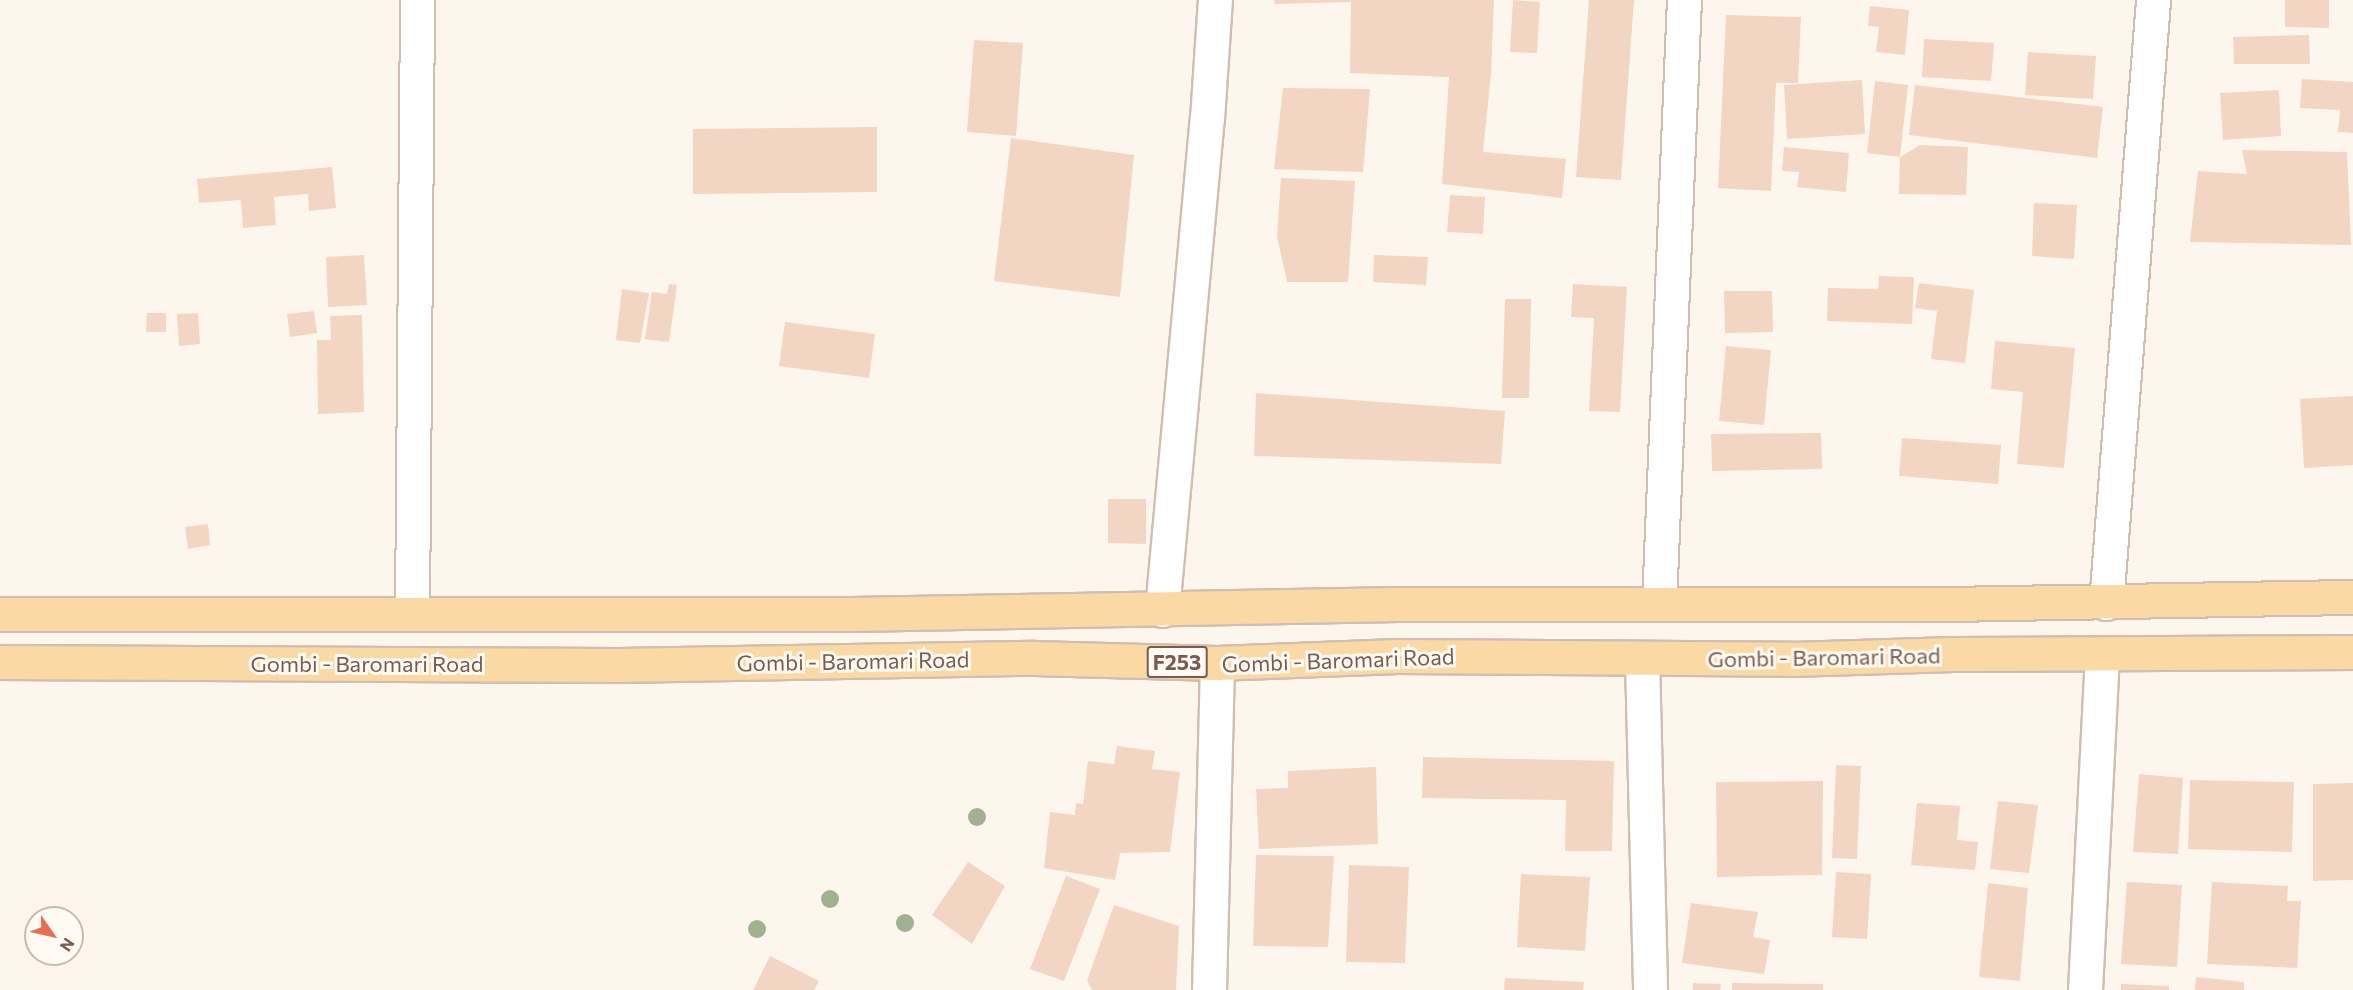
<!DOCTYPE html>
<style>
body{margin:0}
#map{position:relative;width:2353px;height:990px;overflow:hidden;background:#fdf6ec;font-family:Commissioner,sans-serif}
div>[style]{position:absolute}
.building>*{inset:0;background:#f3d5c3}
.roads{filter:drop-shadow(2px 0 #d1beb0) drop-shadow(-2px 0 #d1beb0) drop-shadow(0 2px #d1beb0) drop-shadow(0 -2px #d1beb0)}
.minor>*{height:33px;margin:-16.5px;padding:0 16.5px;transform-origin:16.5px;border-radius:16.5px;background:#fff}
.primary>*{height:33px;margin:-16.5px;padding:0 16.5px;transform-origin:16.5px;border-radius:16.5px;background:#fbd9a5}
.trees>*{width:18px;height:18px;margin:-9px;border-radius:50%;background:#a0b28e}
span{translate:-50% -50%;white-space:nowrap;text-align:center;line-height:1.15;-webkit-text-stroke:6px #fffaf3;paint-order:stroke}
.shield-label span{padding:2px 4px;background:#fffaf3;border:2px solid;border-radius:4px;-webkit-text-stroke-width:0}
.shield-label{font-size:21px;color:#7a5c4d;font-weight:700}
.street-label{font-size:22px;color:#7a5c4d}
.north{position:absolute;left:24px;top:906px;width:60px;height:60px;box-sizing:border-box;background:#fffaf3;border:2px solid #cabbb1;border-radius:50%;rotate:124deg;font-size:16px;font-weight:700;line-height:24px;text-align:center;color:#7a5c4d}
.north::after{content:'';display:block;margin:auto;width:21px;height:27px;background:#e76f51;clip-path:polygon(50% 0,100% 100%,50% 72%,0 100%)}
</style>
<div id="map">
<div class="building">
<div style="clip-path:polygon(1274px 0,1494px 0,1491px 74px,1483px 152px,1566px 159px,1562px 198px,1442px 184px,1449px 77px,1350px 73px,1351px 2px,1275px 4px)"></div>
<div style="clip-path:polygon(1513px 0,1540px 2px,1537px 53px,1510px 52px)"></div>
<div style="clip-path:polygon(1589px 0,1634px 0,1621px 180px,1576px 177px)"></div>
<div style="clip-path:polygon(2285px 0,2329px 0,2329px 28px,2285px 27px)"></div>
<div style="clip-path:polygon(1870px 6px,1909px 10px,1905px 55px,1876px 52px,1879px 27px,1868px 26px)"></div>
<div style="clip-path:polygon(1726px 15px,1801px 17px,1798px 83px,1776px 83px,1771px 191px,1718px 188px)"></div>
<div style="clip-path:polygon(2309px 35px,2310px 64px,2234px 64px,2233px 37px)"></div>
<div style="clip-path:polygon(1924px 39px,1994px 43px,1991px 81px,1922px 77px)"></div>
<div style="clip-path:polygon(974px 40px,1023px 43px,1016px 136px,967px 132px)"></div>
<div style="clip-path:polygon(2028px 52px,2096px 56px,2093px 99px,2025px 95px)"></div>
<div style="clip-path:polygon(2302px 79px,2353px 82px,2353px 133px,2338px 132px,2340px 110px,2300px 108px)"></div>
<div style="clip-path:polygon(1862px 80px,1865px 134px,1787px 139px,1784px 85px)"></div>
<div style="clip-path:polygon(1875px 81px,1908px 85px,1900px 157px,1867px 153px)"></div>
<div style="clip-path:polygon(1915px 85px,2103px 107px,2097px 158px,1909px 135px)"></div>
<div style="clip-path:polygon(1283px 88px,1370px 89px,1363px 172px,1274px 169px)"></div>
<div style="clip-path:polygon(2279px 90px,2281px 136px,2223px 140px,2220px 93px)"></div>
<div style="clip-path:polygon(877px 127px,877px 192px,693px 194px,693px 129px)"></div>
<div style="clip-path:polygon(1011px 138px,1134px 155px,1120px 297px,994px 281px)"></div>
<div style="clip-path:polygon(1920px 145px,1968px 147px,1966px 195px,1899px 194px,1900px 157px)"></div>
<div style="clip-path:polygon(1784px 147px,1849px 153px,1846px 192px,1797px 187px,1799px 172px,1782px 171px)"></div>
<div style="clip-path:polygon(2242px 150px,2347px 152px,2351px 245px,2190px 242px,2198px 171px,2247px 174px)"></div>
<div style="clip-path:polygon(332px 167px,336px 208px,309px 211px,308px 194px,274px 197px,276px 225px,243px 228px,241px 200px,199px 203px,197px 179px)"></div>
<div style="clip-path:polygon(1281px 178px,1355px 181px,1348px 282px,1287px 282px,1277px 236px)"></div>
<div style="clip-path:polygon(1450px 195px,1485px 197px,1483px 234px,1447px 232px)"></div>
<div style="clip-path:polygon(2034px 203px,2077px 205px,2074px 259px,2032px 256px)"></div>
<div style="clip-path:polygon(364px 255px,367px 305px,328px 307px,326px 257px)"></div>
<div style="clip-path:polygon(1374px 255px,1428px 257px,1426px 285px,1373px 282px)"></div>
<div style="clip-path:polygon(1879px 276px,1914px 277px,1912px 324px,1827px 321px,1828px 288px,1878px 289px)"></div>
<div style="clip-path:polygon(1919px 283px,1974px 290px,1965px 363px,1931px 359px,1937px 311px,1915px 308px)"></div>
<div style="clip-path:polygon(669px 284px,677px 285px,669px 342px,645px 339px,652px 292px,667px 294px)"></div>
<div style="clip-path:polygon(1573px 284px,1627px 287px,1620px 412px,1589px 411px,1594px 318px,1571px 317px)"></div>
<div style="clip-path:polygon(622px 289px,649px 293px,640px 343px,616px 340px)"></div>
<div style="clip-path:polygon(1724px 291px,1772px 291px,1773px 332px,1725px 333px)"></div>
<div style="clip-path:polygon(1505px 299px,1531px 299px,1529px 398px,1502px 398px)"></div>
<div style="clip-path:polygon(314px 311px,317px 333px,290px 337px,287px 314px)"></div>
<div style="clip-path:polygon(147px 313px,166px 313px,166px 332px,146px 332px)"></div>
<div style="clip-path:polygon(198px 313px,200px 344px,179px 346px,177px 314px)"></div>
<div style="clip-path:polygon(362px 315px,364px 412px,318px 414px,317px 340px,331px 340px,330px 316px)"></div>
<div style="clip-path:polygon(785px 322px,875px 334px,869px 378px,779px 366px)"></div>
<div style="clip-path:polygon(1995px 341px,2075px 348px,2064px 468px,2017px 464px,2023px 392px,1991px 389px)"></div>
<div style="clip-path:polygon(1726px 346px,1771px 350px,1764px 425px,1719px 421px)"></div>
<div style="clip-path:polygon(1256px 393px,1505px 411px,1501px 464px,1254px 456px)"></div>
<div style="clip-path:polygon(2353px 396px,2353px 465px,2304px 468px,2300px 399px)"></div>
<div style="clip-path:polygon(1821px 433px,1822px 469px,1712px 471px,1711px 434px)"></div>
<div style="clip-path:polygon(1902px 438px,2001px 445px,1998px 484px,1899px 476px)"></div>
<div style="clip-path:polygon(1108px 499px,1146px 499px,1146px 544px,1108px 543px)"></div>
<div style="clip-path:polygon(208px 524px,210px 545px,188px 549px,185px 527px)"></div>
<div style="clip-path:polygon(1117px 746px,1155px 751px,1152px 769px,1180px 772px,1170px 852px,1120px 853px,1115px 880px,1044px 868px,1050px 812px,1075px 815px,1076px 803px,1083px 804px,1088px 761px,1114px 764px)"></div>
<div style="clip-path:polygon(1423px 757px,1614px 761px,1612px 851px,1565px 851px,1566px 800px,1422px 798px)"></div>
<div style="clip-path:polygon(1836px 765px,1861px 766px,1857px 859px,1832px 858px)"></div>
<div style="clip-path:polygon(1376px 767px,1378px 844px,1259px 849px,1256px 789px,1288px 788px,1288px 771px)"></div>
<div style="clip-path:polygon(2139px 774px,2183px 778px,2178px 854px,2133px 852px)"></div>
<div style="clip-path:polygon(2190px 780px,2294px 782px,2292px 852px,2188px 849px)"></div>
<div style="clip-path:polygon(1823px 781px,1822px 875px,1717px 877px,1716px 782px)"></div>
<div style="clip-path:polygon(2353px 783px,2353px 880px,2313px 881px,2313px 784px)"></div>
<div style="clip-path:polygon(1998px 801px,2038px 805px,2029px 873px,1990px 869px)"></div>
<div style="clip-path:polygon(1917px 803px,1960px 806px,1957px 840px,1978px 842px,1975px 870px,1911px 865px)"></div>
<div style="clip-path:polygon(1256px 855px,1334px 856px,1328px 947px,1253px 946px)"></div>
<div style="clip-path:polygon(968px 862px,1005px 886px,972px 944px,932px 915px)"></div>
<div style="clip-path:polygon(1349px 865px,1409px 867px,1405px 963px,1346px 962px)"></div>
<div style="clip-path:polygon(1836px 872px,1871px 874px,1867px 939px,1832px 937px)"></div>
<div style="clip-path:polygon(1521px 874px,1590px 877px,1585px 951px,1517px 947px)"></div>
<div style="clip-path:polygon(1066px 876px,1100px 889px,1064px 981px,1030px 969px)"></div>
<div style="clip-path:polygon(2127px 882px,2182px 885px,2177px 967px,2121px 964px)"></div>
<div style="clip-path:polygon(2212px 882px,2288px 886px,2287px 901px,2301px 901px,2297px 968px,2207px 964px)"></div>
<div style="clip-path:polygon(1988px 883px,2028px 888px,2020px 981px,1979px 977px)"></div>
<div style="clip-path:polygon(1691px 903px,1758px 912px,1753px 937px,1770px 940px,1764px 974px,1682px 963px)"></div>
<div style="clip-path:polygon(1114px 905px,1179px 926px,1176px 990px,1092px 990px,1087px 981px)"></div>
<div style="clip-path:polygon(770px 956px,819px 981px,814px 990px,753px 990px)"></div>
<div style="clip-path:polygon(2196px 977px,2244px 982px,2244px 990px,2195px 990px)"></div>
<div style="clip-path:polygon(1505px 978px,1584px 982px,1583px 990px,1504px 990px)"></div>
<div style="clip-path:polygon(1693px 983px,1721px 984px,1720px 990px,1693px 990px)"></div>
<div style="clip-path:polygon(1732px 983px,1823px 984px,1823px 990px,1732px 990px)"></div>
<div style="clip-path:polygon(2121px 984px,2169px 986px,2169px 990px,2121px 990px)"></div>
</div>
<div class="roads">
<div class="minor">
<div style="left:1659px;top:603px;width:604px;rotate:-87.63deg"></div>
<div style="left:2106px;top:603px;width:605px;rotate:-85.54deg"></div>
<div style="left:1162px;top:610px;width:493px;rotate:-84.8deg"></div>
<div style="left:1207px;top:119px;width:119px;rotate:-86.2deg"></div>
<div style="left:412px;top:613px;width:613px;rotate:-89.53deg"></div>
<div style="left:1642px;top:659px;width:331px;rotate:88.6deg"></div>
<div style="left:1209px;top:990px;width:327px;rotate:-88.6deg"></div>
<div style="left:2085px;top:990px;width:335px;rotate:-87.1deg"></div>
</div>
<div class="primary">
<div style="left:0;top:614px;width:851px"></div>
<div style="left:851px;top:614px;width:547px;rotate:-1.05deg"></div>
<div style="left:1398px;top:604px;width:550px"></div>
<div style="left:1948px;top:604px;width:405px;rotate:-1deg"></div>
<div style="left:0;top:662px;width:619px;rotate:0.28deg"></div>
<div style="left:619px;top:665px;width:415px;rotate:-1deg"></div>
<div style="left:1034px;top:658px;width:183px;rotate:1.6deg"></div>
<div style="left:1217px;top:663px;width:180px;rotate:-2.2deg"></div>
<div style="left:1397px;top:656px;width:394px;rotate:0.4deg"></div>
<div style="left:1791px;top:659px;width:162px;rotate:-1.8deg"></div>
<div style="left:1953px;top:654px;width:400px;rotate:-0.3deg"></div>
</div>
</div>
<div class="trees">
<div style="left:977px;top:817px"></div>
<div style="left:830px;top:899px"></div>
<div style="left:905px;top:923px"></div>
<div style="left:757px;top:929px"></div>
</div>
<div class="shield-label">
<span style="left:1177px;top:662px">F253</span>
</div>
<div class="street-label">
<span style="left:1824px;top:657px;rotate:-1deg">Gombi - Baromari Road</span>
<span style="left:1338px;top:660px;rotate:-2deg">Gombi - Baromari Road</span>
<span style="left:853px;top:661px;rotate:-1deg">Gombi - Baromari Road</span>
<span style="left:367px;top:664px">Gombi - Baromari Road</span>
</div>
<div class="north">N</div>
</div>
